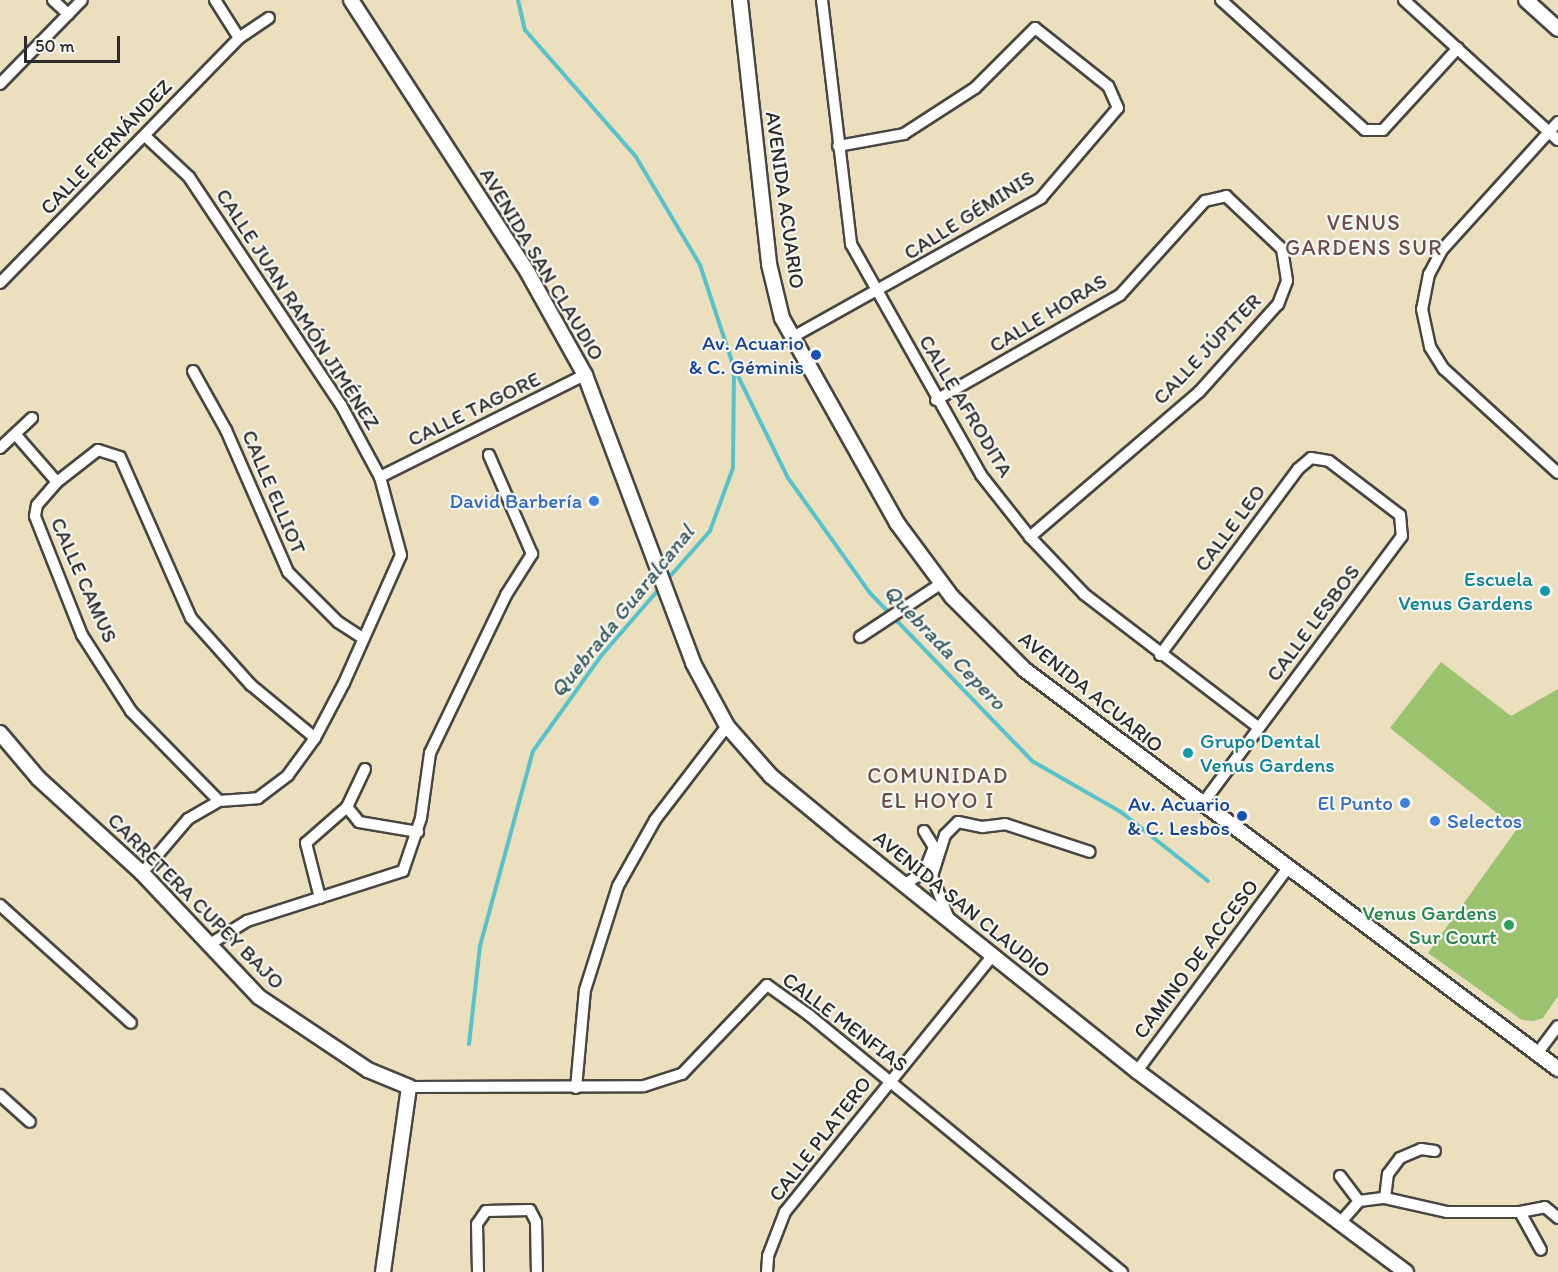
<!DOCTYPE html>
<meta charset="utf-8">
<style>
body{margin:0}
#map{position:relative;width:1558px;height:1272px;overflow:hidden;background:#ecdfbe;font-family:Itim,sans-serif}
div>[style]{position:absolute}
.green>*{inset:0;background:#9bc36f}
.stream>*{height:4px;margin:-2px;padding:0 2px;transform-origin:2px;border-radius:2px;background:#56c3cb}
.roads{filter:drop-shadow(2px 0 #484641) drop-shadow(-2px 0 #484641) drop-shadow(0 2px #484641) drop-shadow(0 -2px #484641)}
.minor>*{height:10px;margin:-5px;padding:0 5px;transform-origin:5px;border-radius:5px;background:#fff}
.tertiary>*{height:14px;margin:-7px;padding:0 7px;transform-origin:7px;border-radius:7px;background:#fff}
.dots>*{width:16px;height:16px;translate:-50% -50%;box-sizing:border-box;border:3px solid #f6f6f2;border-radius:50%}
span{translate:-50% -50%;white-space:nowrap;text-align:center;line-height:1.15;-webkit-text-stroke:4.5px #f6f6f2;paint-order:stroke}
.street-label{font-size:21px;color:#2b2b2b}
.transit-label{font-size:21px;color:#164399}
.right{translate:-100% -50%;text-align:right}
.shop-label{font-size:21px;color:#366cbe}
.left{translate:0 -50%;text-align:left}
.culture-label{font-size:21px;color:#0d838f}
.leisure-label{font-size:21px;color:#27864d}
.neighbourhood-label{font-size:22px;color:#6a4e49;letter-spacing:1.5px}
.water-label{font-size:22px;color:#38595b;font-style:italic}
.scale{position:absolute;left:24px;top:36px;width:96px;height:27px;box-sizing:border-box;border:3px solid #2b2b2b;border-top:0;padding-left:8px;font-size:18px;line-height:21px;white-space:nowrap;color:#2b2b2b;-webkit-text-stroke:4px #f6f6f2;paint-order:stroke}
</style>
<div id="map">
<div class="green">
<div style="clip-path:polygon(1441px 662px,1511px 716px,1558px 689px,1558px 996px,1543px 1018px,1533px 1021px,1522px 1020px,1428px 953px,1517px 829px,1390px 728px)"></div>
</div>
<div class="stream">
<div style="left:518px;top:0;width:31px;rotate:77deg"></div>
<div style="left:525px;top:30px;width:169px;rotate:48.8deg"></div>
<div style="left:636px;top:157px;width:126px;rotate:59.3deg"></div>
<div style="left:700px;top:265px;width:108px;rotate:71.7deg"></div>
<div style="left:734px;top:368px;width:100px;rotate:90.6deg"></div>
<div style="left:733px;top:468px;width:67px;rotate:110.1deg"></div>
<div style="left:710px;top:531px;width:68px;rotate:131.4deg"></div>
<div style="left:734px;top:368px;width:123px;rotate:63.9deg"></div>
<div style="left:788px;top:478px;width:141px;rotate:54.5deg"></div>
<div style="left:870px;top:593px;width:233px;rotate:46deg"></div>
<div style="left:1032px;top:761px;width:103px;rotate:29.8deg"></div>
<div style="left:1121px;top:812px;width:111px;rotate:38.4deg"></div>
<div style="left:469px;top:1044px;width:99px;rotate:-83.6deg"></div>
<div style="left:480px;top:946px;width:202px;rotate:-74.8deg"></div>
<div style="left:533px;top:751px;width:117px;rotate:-54.4deg"></div>
<div style="left:601px;top:656px;width:90px;rotate:-49.1deg"></div>
</div>
<div class="roads">
<div class="minor">
<div style="left:53px;top:0;width:21px;rotate:43deg"></div>
<div style="left:215px;top:0;width:45px;rotate:57.7deg"></div>
<div style="left:822px;top:0;width:246px;rotate:83.2deg"></div>
<div style="left:851px;top:244px;width:265px;rotate:60.6deg"></div>
<div style="left:981px;top:475px;width:79px;rotate:51.7deg"></div>
<div style="left:1030px;top:537px;width:79px;rotate:46.5deg"></div>
<div style="left:1084px;top:594px;width:220px;rotate:37.4deg"></div>
<div style="left:1221px;top:0;width:194px;rotate:42.1deg"></div>
<div style="left:1365px;top:130px;width:18px"></div>
<div style="left:1383px;top:130px;width:111px;rotate:-47.6deg"></div>
<div style="left:1404px;top:0;width:208px;rotate:42.3deg"></div>
<div style="left:0;top:84px;width:117px;rotate:-45.7deg"></div>
<div style="left:1558px;top:122px;width:173px;rotate:132.2deg"></div>
<div style="left:1442px;top:250px;width:27px;rotate:118deg"></div>
<div style="left:1429px;top:274px;width:36px;rotate:101deg"></div>
<div style="left:1422px;top:309px;width:39px;rotate:78deg"></div>
<div style="left:1430px;top:347px;width:26px;rotate:58deg"></div>
<div style="left:1444px;top:369px;width:154px;rotate:42.4deg"></div>
<div style="left:0;top:283px;width:342px;rotate:-45.7deg"></div>
<div style="left:239px;top:38px;width:36px;rotate:-34deg"></div>
<div style="left:791px;top:338px;width:287px;rotate:-29.2deg"></div>
<div style="left:1041px;top:198px;width:118px;rotate:-49.5deg"></div>
<div style="left:1118px;top:108px;width:24px;rotate:-114deg"></div>
<div style="left:1108px;top:86px;width:93px;rotate:-141.5deg"></div>
<div style="left:1035px;top:28px;width:85px;rotate:135deg"></div>
<div style="left:975px;top:88px;width:85px;rotate:147.1deg"></div>
<div style="left:904px;top:134px;width:67px;rotate:169.7deg"></div>
<div style="left:193px;top:371px;width:68px;rotate:60.8deg"></div>
<div style="left:226px;top:430px;width:155px;rotate:66.4deg"></div>
<div style="left:288px;top:572px;width:71px;rotate:45deg"></div>
<div style="left:338px;top:622px;width:30px;rotate:33deg"></div>
<div style="left:936px;top:400px;width:212px;rotate:-29.7deg"></div>
<div style="left:1120px;top:295px;width:127px;rotate:-47.9deg"></div>
<div style="left:1205px;top:201px;width:22px;rotate:-13deg"></div>
<div style="left:1226px;top:196px;width:77px;rotate:43.4deg"></div>
<div style="left:1282px;top:249px;width:32px;rotate:81deg"></div>
<div style="left:1287px;top:281px;width:25px;rotate:111deg"></div>
<div style="left:1278px;top:304px;width:118px;rotate:131.9deg"></div>
<div style="left:1199px;top:392px;width:223px;rotate:139.4deg"></div>
<div style="left:16px;top:435px;width:62px;rotate:48.9deg"></div>
<div style="left:0;top:448px;width:44px;rotate:-43.2deg"></div>
<div style="left:380px;top:477px;width:229px;rotate:-26.5deg"></div>
<div style="left:860px;top:637px;width:98px;rotate:-33.4deg"></div>
<div style="left:1160px;top:655px;width:232px;rotate:-53.4deg"></div>
<div style="left:1298px;top:469px;width:17px;rotate:-40deg"></div>
<div style="left:1311px;top:458px;width:18px;rotate:9deg"></div>
<div style="left:1329px;top:461px;width:89px;rotate:37.3deg"></div>
<div style="left:1400px;top:515px;width:21px;rotate:85deg"></div>
<div style="left:1402px;top:536px;width:337px;rotate:126.7deg"></div>
<div style="left:219px;top:801px;width:126px;rotate:-134.4deg"></div>
<div style="left:131px;top:711px;width:90px;rotate:-122.8deg"></div>
<div style="left:82px;top:635px;width:128px;rotate:-111.6deg"></div>
<div style="left:35px;top:516px;width:11px;rotate:-80deg"></div>
<div style="left:37px;top:505px;width:30px;rotate:-49deg"></div>
<div style="left:57px;top:482px;width:52px;rotate:-38deg"></div>
<div style="left:98px;top:450px;width:23px;rotate:18deg"></div>
<div style="left:120px;top:457px;width:176px;rotate:66.2deg"></div>
<div style="left:191px;top:618px;width:90px;rotate:48.2deg"></div>
<div style="left:251px;top:685px;width:83px;rotate:39.6deg"></div>
<div style="left:347px;top:807px;width:19px;rotate:51deg"></div>
<div style="left:359px;top:822px;width:60px;rotate:9.6deg"></div>
<div style="left:142px;top:873px;width:71px;rotate:-49.6deg"></div>
<div style="left:188px;top:819px;width:36px;rotate:-30deg"></div>
<div style="left:219px;top:801px;width:39px;rotate:-4deg"></div>
<div style="left:258px;top:798px;width:38px;rotate:-37deg"></div>
<div style="left:288px;top:775px;width:46px;rotate:-53.9deg"></div>
<div style="left:315px;top:738px;width:62px;rotate:-62.2deg"></div>
<div style="left:344px;top:683px;width:140px;rotate:-66deg"></div>
<div style="left:401px;top:555px;width:81px;rotate:-105.1deg"></div>
<div style="left:380px;top:477px;width:82px;rotate:-118.4deg"></div>
<div style="left:341px;top:405px;width:274px;rotate:-123.7deg"></div>
<div style="left:189px;top:177px;width:60px;rotate:-137deg"></div>
<div style="left:905px;top:884px;width:22px;rotate:-32deg"></div>
<div style="left:924px;top:872px;width:27px;rotate:-68deg"></div>
<div style="left:934px;top:847px;width:19px;rotate:-122deg"></div>
<div style="left:320px;top:898px;width:57px;rotate:-104.3deg"></div>
<div style="left:306px;top:843px;width:55px;rotate:-41.3deg"></div>
<div style="left:347px;top:807px;width:42px;rotate:-64.7deg"></div>
<div style="left:0;top:905px;width:176px;rotate:42deg"></div>
<div style="left:949px;top:919px;width:46px;rotate:-111.6deg"></div>
<div style="left:932px;top:876px;width:43px;rotate:-72.4deg"></div>
<div style="left:945px;top:835px;width:18px;rotate:-45deg"></div>
<div style="left:958px;top:822px;width:25px;rotate:12deg"></div>
<div style="left:982px;top:827px;width:23px;rotate:-7deg"></div>
<div style="left:1005px;top:824px;width:89px;rotate:18.2deg"></div>
<div style="left:210px;top:944px;width:44px;rotate:-31.9deg"></div>
<div style="left:247px;top:921px;width:164px;rotate:-17.8deg"></div>
<div style="left:403px;top:871px;width:56px;rotate:-71.2deg"></div>
<div style="left:421px;top:818px;width:66px;rotate:-82.1deg"></div>
<div style="left:430px;top:753px;width:175px;rotate:-64.3deg"></div>
<div style="left:506px;top:595px;width:49px;rotate:-57.6deg"></div>
<div style="left:532px;top:554px;width:108px;rotate:-113.5deg"></div>
<div style="left:1536px;top:1055px;width:36px;rotate:-53deg"></div>
<div style="left:1137px;top:1071px;width:252px;rotate:-53.4deg"></div>
<div style="left:409px;top:1087px;width:235px;rotate:-0.2deg"></div>
<div style="left:644px;top:1086px;width:40px;rotate:-18deg"></div>
<div style="left:682px;top:1074px;width:123px;rotate:-46.3deg"></div>
<div style="left:767px;top:985px;width:52px;rotate:35.5deg"></div>
<div style="left:809px;top:1015px;width:405px;rotate:39.4deg"></div>
<div style="left:576px;top:1088px;width:98px;rotate:-84.8deg"></div>
<div style="left:585px;top:990px;width:109px;rotate:-72.4deg"></div>
<div style="left:618px;top:886px;width:76px;rotate:-60.7deg"></div>
<div style="left:655px;top:820px;width:118px;rotate:-52.5deg"></div>
<div style="left:0;top:1095px;width:40px;rotate:42deg"></div>
<div style="left:1340px;top:1176px;width:31px;rotate:53deg"></div>
<div style="left:1385px;top:1198px;width:24px;rotate:-83deg"></div>
<div style="left:1388px;top:1174px;width:20px;rotate:-53deg"></div>
<div style="left:1400px;top:1158px;width:23px;rotate:-23deg"></div>
<div style="left:1421px;top:1149px;width:14px;rotate:8deg"></div>
<div style="left:1520px;top:1212px;width:25px;rotate:-11deg"></div>
<div style="left:1545px;top:1207px;width:17px;rotate:40deg"></div>
<div style="left:1340px;top:1223px;width:29px;rotate:-49deg"></div>
<div style="left:1359px;top:1201px;width:26px;rotate:-7deg"></div>
<div style="left:1385px;top:1198px;width:64px;rotate:12.7deg"></div>
<div style="left:1447px;top:1212px;width:73px"></div>
<div style="left:1520px;top:1212px;width:43px;rotate:61.1deg"></div>
<div style="left:478px;top:1272px;width:48px;rotate:-91.2deg"></div>
<div style="left:477px;top:1224px;width:16px;rotate:-55deg"></div>
<div style="left:486px;top:1211px;width:44px;rotate:-1.3deg"></div>
<div style="left:530px;top:1210px;width:13px;rotate:63deg"></div>
<div style="left:536px;top:1222px;width:50px;rotate:88.9deg"></div>
<div style="left:767px;top:1272px;width:16px;rotate:-86deg"></div>
<div style="left:768px;top:1256px;width:47px;rotate:-68.9deg"></div>
<div style="left:785px;top:1212px;width:331px;rotate:-51deg"></div>
</div>
<div class="tertiary">
<div style="left:351px;top:0;width:325px;rotate:57deg"></div>
<div style="left:528px;top:273px;width:117px;rotate:60.8deg"></div>
<div style="left:585px;top:375px;width:308px;rotate:69.4deg"></div>
<div style="left:693px;top:663px;width:72px;rotate:61.6deg"></div>
<div style="left:727px;top:726px;width:67px;rotate:48.7deg"></div>
<div style="left:771px;top:776px;width:91px;rotate:39.6deg"></div>
<div style="left:841px;top:834px;width:379px;rotate:38.7deg"></div>
<div style="left:1137px;top:1071px;width:336px;rotate:36.8deg"></div>
<div style="left:740px;top:0;width:266px;rotate:83.7deg"></div>
<div style="left:769px;top:264px;width:56px;rotate:76.5deg"></div>
<div style="left:782px;top:318px;width:235px;rotate:60.7deg"></div>
<div style="left:897px;top:523px;width:92px;rotate:53.4deg"></div>
<div style="left:952px;top:597px;width:103px;rotate:45deg"></div>
<div style="left:1025px;top:670px;width:666px;rotate:36.82deg"></div>
<div style="left:1526px;top:0;width:43px;rotate:42.2deg"></div>
<div style="left:0;top:733px;width:59px;rotate:49.8deg"></div>
<div style="left:38px;top:778px;width:141px;rotate:42.4deg"></div>
<div style="left:142px;top:873px;width:170px;rotate:46.7deg"></div>
<div style="left:259px;top:997px;width:131px;rotate:33.8deg"></div>
<div style="left:368px;top:1070px;width:44px;rotate:22.5deg"></div>
<div style="left:409px;top:1087px;width:187px;rotate:98deg"></div>
</div>
</div>
<div class="dots">
<div style="left:816px;top:355px;background:#1a4fb4"></div>
<div style="left:594px;top:501px;background:#3f7fe0"></div>
<div style="left:1545px;top:591px;background:#0f9aa8"></div>
<div style="left:1188px;top:753px;background:#0f9aa8"></div>
<div style="left:1405px;top:803px;background:#3f7fe0"></div>
<div style="left:1242px;top:816px;background:#1a4fb4"></div>
<div style="left:1435px;top:821px;background:#3f7fe0"></div>
<div style="left:1509px;top:925px;background:#2e9e5b"></div>
</div>
<div class="street-label">
<span style="left:106px;top:147px;rotate:-46deg">CALLE FERNÁNDEZ</span>
<span style="left:785px;top:200px;rotate:82deg">AVENIDA ACUARIO</span>
<span style="left:969px;top:215px;rotate:-32deg">CALLE GÉMINIS</span>
<span style="left:542px;top:264px;rotate:59deg">AVENIDA SAN CLAUDIO</span>
<span style="left:298px;top:309px;rotate:57deg">CALLE JUAN RAMÓN JIMÉNEZ</span>
<span style="left:1048px;top:313px;rotate:-31deg">CALLE HORAS</span>
<span style="left:1207px;top:349px;rotate:-46deg">CALLE JÚPITER</span>
<span style="left:966px;top:406px;rotate:59deg">CALLE AFRODITA</span>
<span style="left:474px;top:409px;rotate:-26deg">CALLE TAGORE</span>
<span style="left:274px;top:492px;rotate:67deg">CALLE ELLIOT</span>
<span style="left:1230px;top:528px;rotate:-53deg">CALLE LEO</span>
<span style="left:84px;top:580px;rotate:66deg">CALLE CAMUS</span>
<span style="left:1313px;top:623px;rotate:-53deg">CALLE LESBOS</span>
<span style="left:1091px;top:692px;rotate:39deg">AVENIDA ACUARIO</span>
<span style="left:196px;top:901px;rotate:45deg">CARRETERA CUPEY BAJO</span>
<span style="left:962px;top:904px;rotate:39deg">AVENIDA SAN CLAUDIO</span>
<span style="left:1196px;top:959px;rotate:-53deg">CAMINO DE ACCESO</span>
<span style="left:845px;top:1022px;rotate:37deg">CALLE MENFIAS</span>
<span style="left:820px;top:1139px;rotate:-52deg">CALLE PLATERO</span>
</div>
<div class="transit-label">
<span class="right" style="left:804px;top:355px">Av. Acuario<br>&amp; C. Géminis</span>
<span class="right" style="left:1230px;top:816px">Av. Acuario<br>&amp; C. Lesbos</span>
</div>
<div class="shop-label">
<span class="right" style="left:582px;top:501px">David Barbería</span>
<span class="right" style="left:1393px;top:803px">El Punto</span>
<span class="left" style="left:1447px;top:821px">Selectos</span>
</div>
<div class="culture-label">
<span class="right" style="left:1533px;top:591px">Escuela<br>Venus Gardens</span>
<span class="left" style="left:1200px;top:753px">Grupo Dental<br>Venus Gardens</span>
</div>
<div class="leisure-label">
<span class="right" style="left:1497px;top:925px">Venus Gardens<br>Sur Court</span>
</div>
<div class="neighbourhood-label">
<span style="left:1364px;top:235px">VENUS<br>GARDENS SUR</span>
<span style="left:938px;top:788px">COMUNIDAD<br>EL HOYO I</span>
</div>
<div class="water-label">
<span style="left:622px;top:611px;rotate:-51deg">Quebrada Guaralcanal</span>
<span style="left:945px;top:647px;rotate:46deg">Quebrada Cepero</span>
</div>
<div class="scale">50 m</div>
</div>
